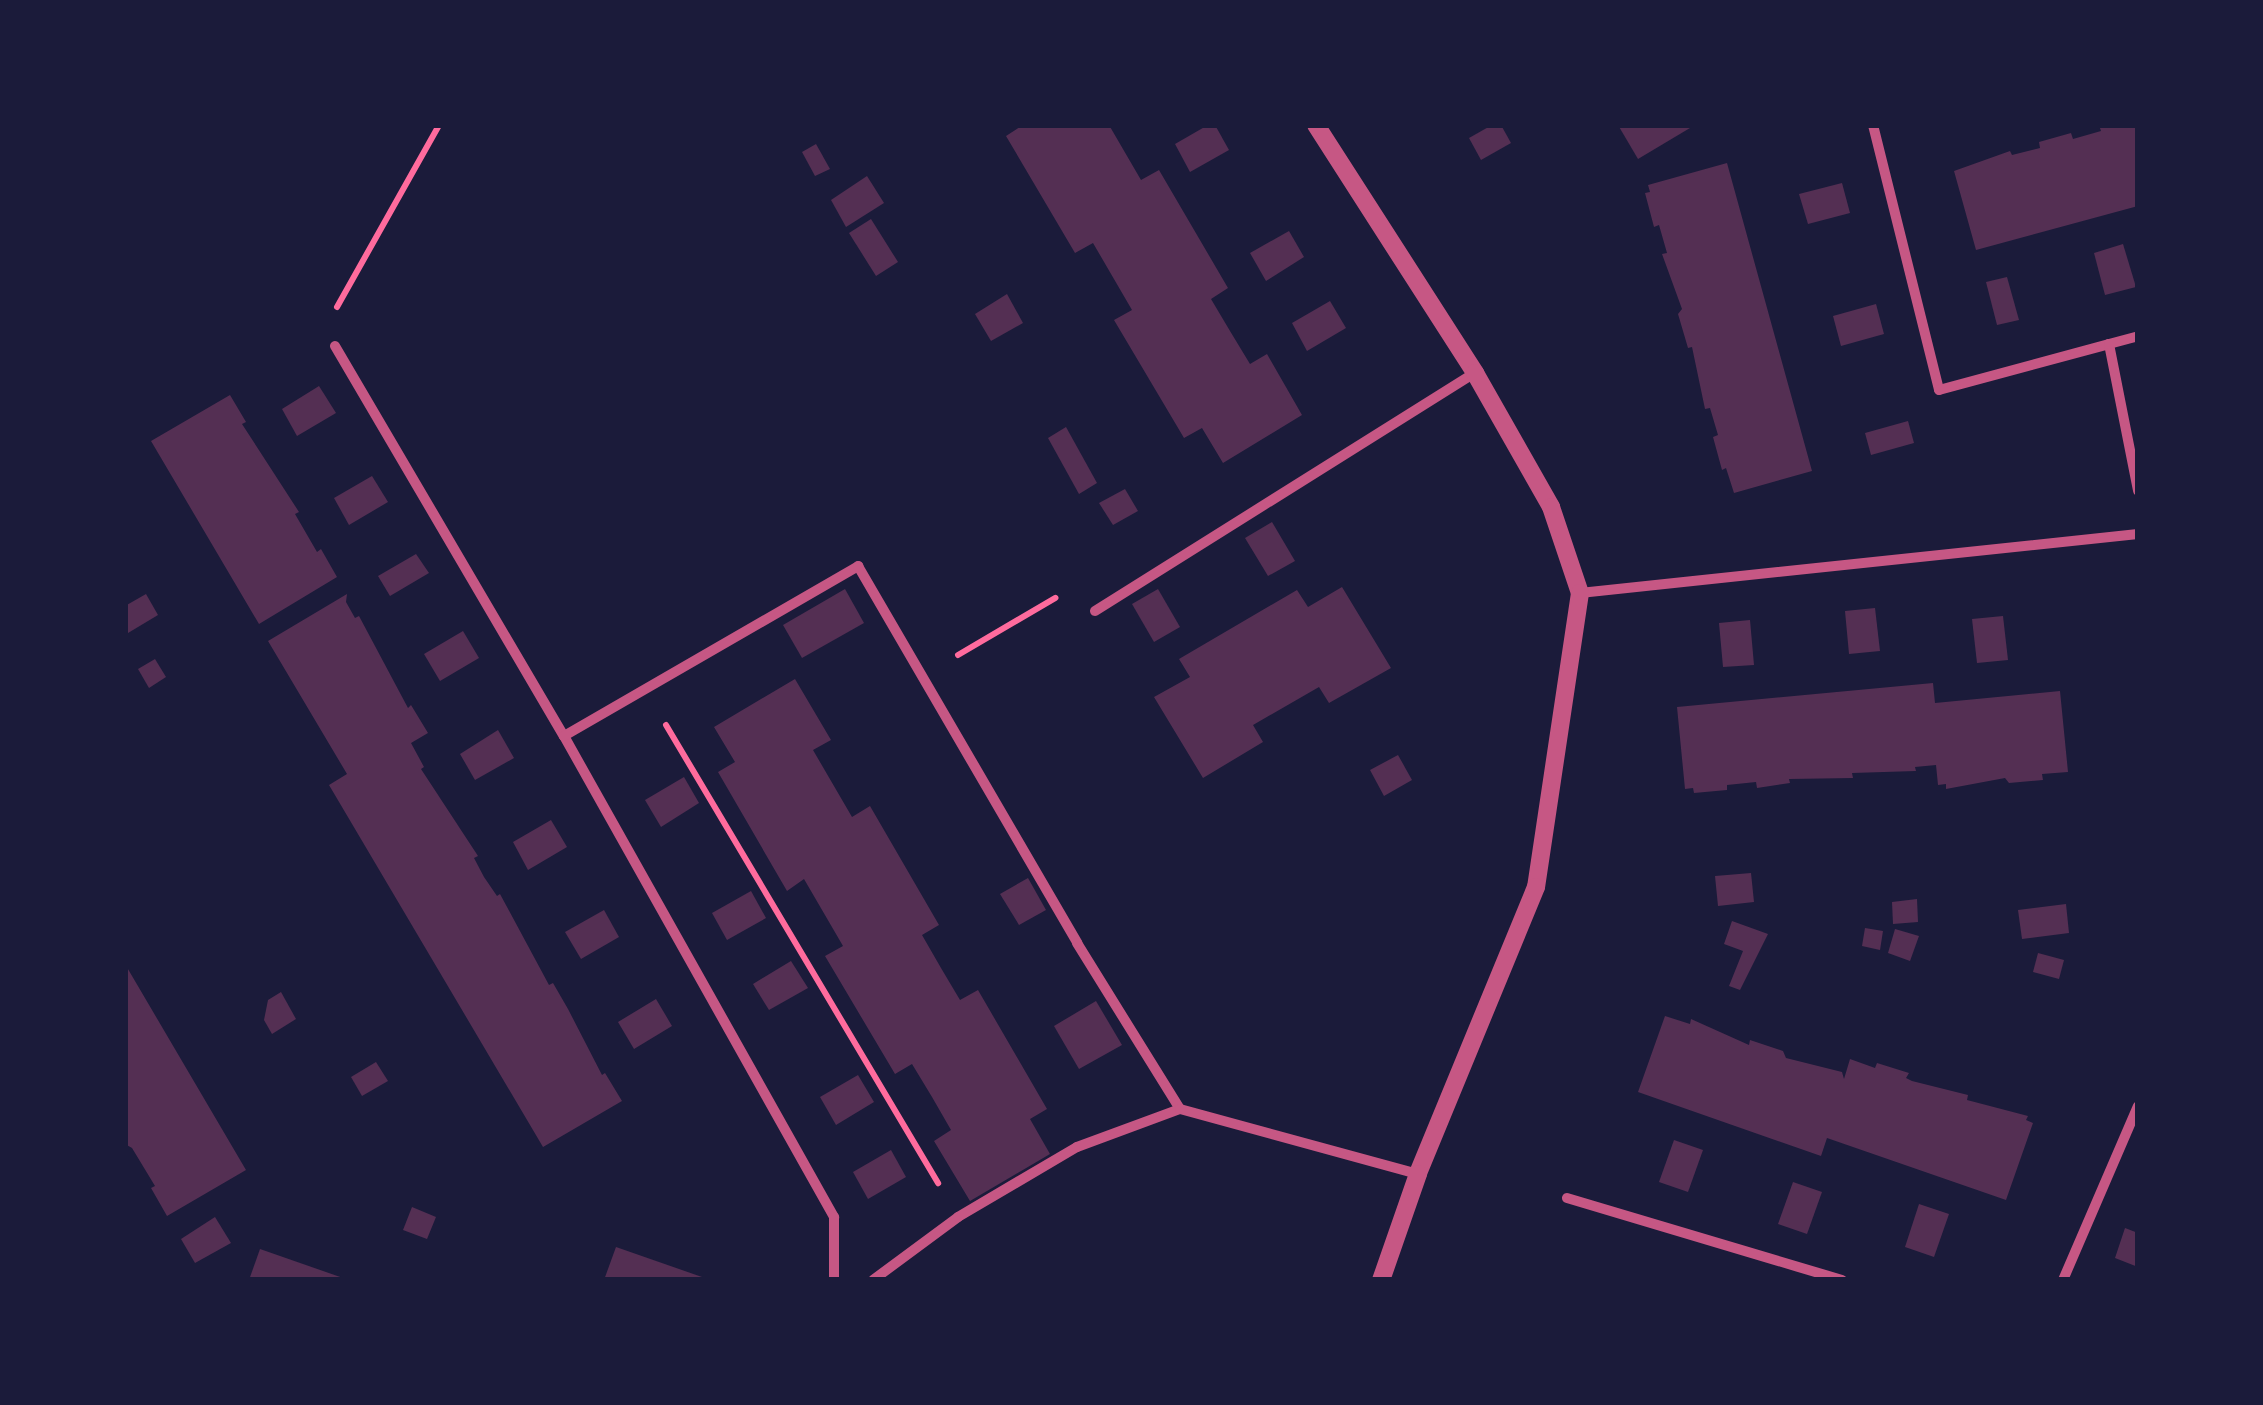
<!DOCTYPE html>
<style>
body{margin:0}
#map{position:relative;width:2263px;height:1405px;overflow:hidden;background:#1b1b3a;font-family:Ubuntu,sans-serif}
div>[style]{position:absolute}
.building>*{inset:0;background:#542f53}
.path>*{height:6px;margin:-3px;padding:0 3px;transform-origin:3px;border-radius:3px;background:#ff6b9d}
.minor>*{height:10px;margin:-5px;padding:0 5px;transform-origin:5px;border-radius:5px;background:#c65784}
.tertiary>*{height:18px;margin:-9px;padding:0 9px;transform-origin:9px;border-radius:9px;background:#c65784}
span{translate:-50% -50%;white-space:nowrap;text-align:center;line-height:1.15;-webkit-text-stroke:8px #1b1b3a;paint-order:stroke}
.frame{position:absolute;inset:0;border:128px solid #1b1b3a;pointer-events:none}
</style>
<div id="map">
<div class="building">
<div style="clip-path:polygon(1023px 125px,1109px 125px,1141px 180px,1159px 170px,1228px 288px,1211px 299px,1230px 331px,1250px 364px,1267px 354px,1302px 415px,1223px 463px,1202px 428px,1184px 438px,1114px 320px,1132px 310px,1093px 243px,1075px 253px,1006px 136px)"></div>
<div style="clip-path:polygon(1208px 125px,1215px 125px,1229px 150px,1190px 172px,1175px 144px)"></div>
<div style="clip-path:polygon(1492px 125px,1501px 125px,1511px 143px,1481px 160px,1469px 138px)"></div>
<div style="clip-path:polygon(1618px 125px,1695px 125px,1638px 159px)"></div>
<div style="clip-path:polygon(2099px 125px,2138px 125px,2138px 206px,1976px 250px,1954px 171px,2010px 151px,2012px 155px,2040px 148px,2039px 142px,2071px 133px,2073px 139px,2101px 131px)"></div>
<div style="clip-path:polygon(816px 144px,830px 169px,815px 176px,802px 152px)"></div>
<div style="clip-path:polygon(1727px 163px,1812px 471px,1734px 493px,1726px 468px,1722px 470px,1713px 437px,1718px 435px,1710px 408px,1705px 409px,1692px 347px,1688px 348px,1678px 314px,1682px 309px,1662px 254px,1667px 253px,1659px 225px,1654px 227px,1645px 193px,1650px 192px,1648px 185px)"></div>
<div style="clip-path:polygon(867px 176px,884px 203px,846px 227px,831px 200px)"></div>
<div style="clip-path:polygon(1842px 183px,1850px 213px,1808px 224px,1799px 194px)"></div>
<div style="clip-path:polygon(871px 219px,898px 262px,876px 276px,849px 233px)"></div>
<div style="clip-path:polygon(1289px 231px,1304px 257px,1266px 281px,1250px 253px)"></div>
<div style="clip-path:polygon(2123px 244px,2136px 287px,2105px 295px,2094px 253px)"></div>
<div style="clip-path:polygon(2007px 277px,2019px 320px,1997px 325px,1986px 282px)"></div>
<div style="clip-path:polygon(1007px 294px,1023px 323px,991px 341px,975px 314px)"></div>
<div style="clip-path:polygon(1330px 301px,1346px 328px,1307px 351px,1292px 323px)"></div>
<div style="clip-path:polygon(1876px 304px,1884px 334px,1841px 346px,1833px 316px)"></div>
<div style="clip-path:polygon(319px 386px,336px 413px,297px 436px,282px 409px)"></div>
<div style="clip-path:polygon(230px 395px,246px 422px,242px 424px,299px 512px,295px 514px,317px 552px,321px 549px,337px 577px,259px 624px,151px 441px)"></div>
<div style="clip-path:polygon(1908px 421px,1914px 443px,1871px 455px,1865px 433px)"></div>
<div style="clip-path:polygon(1066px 427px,1097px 483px,1079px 494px,1048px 438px)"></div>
<div style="clip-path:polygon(372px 476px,388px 502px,349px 525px,334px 498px)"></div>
<div style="clip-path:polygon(1125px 489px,1138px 511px,1113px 525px,1099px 503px)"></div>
<div style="clip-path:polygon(1272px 522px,1295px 561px,1268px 576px,1245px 538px)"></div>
<div style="clip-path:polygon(416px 554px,429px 573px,390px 596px,378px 576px)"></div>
<div style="clip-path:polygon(1342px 587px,1391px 668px,1329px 703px,1319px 687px,1253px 725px,1263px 742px,1203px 778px,1154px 697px,1190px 677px,1179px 659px,1297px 590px,1308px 607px)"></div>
<div style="clip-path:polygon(845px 589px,864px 623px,802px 658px,783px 625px)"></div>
<div style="clip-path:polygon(1158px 589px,1180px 627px,1154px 642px,1132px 604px)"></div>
<div style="clip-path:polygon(146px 594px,158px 615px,128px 633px,125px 606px)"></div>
<div style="clip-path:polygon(347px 594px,346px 602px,355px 618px,359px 616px,408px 708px,411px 705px,428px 733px,411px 743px,424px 767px,421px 769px,478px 856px,474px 858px,484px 877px,497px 896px,500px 894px,549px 985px,553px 983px,568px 1009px,602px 1075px,605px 1073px,622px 1101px,543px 1147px,329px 785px,347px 774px,268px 641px)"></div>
<div style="clip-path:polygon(1875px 608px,1880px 651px,1849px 654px,1845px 611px)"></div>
<div style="clip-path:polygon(2003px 616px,2008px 660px,1977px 663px,1972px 619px)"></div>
<div style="clip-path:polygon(1750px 620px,1754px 665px,1723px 667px,1719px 623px)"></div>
<div style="clip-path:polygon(463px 631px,479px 658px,440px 681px,424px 654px)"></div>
<div style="clip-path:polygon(155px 659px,166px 677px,149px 688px,138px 669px)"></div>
<div style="clip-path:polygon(795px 679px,831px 740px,813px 750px,852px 817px,870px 806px,939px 925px,922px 935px,941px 968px,960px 1000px,978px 990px,1047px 1109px,1030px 1119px,1050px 1154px,970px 1201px,934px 1141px,951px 1130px,932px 1097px,912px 1064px,895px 1074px,825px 956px,843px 946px,804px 879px,787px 891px,718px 772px,735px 762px,714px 727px)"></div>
<div style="clip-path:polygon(1933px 683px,1935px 703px,2060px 691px,2068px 772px,2042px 774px,2043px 780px,2009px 783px,2005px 778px,1946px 789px,1946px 784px,1938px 785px,1936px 765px,1915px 767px,1916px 771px,1852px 773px,1853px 778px,1789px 779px,1790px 783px,1757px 788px,1756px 782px,1727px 785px,1727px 790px,1694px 793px,1693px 788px,1685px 789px,1677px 707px)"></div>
<div style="clip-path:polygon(498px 730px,514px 758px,475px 780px,460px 754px)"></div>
<div style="clip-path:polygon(1398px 755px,1412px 780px,1384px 796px,1370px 770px)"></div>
<div style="clip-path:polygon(684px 777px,699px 803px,661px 827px,645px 800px)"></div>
<div style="clip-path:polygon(551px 820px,567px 847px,528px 870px,513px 842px)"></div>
<div style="clip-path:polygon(1751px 873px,1754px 902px,1718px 906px,1715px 876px)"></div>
<div style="clip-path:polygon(1028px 878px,1046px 910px,1019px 925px,1000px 894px)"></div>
<div style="clip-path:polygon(751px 891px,766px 918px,727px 940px,712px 913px)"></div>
<div style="clip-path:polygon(1917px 899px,1918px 922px,1893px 924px,1892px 902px)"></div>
<div style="clip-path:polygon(2066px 904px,2069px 933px,2022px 939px,2018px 910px)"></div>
<div style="clip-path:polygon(604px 910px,619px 937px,581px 959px,565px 932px)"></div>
<div style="clip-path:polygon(1732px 921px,1768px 934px,1740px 990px,1729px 986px,1743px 951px,1724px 944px)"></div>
<div style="clip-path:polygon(1865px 928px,1883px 931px,1880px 950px,1862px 946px)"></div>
<div style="clip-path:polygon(1895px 929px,1919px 936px,1910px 961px,1888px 953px)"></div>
<div style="clip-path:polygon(2038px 953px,2064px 960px,2059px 979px,2033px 972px)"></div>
<div style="clip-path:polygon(791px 961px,808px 988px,769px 1010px,753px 984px)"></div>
<div style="clip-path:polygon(125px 964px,246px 1170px,167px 1216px,151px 1188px,155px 1186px,132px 1148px,125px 1144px)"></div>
<div style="clip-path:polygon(281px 992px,296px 1019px,272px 1034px,264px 1020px,268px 1000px)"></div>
<div style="clip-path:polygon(656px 999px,672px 1026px,634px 1049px,618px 1022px)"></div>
<div style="clip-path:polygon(1096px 1001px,1122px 1045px,1079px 1069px,1054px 1026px)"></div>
<div style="clip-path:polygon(1665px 1016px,1690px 1024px,1691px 1019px,1749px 1045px,1750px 1040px,1783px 1051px,1786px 1058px,1842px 1072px,1844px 1079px,1850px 1059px,1875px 1068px,1877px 1063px,1909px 1073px,1906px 1078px,1912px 1081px,1968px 1095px,1967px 1100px,2028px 1116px,2026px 1120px,2033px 1123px,2006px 1200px,1827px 1138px,1821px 1156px,1638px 1092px)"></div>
<div style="clip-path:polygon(376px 1062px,388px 1081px,362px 1096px,351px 1077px)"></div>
<div style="clip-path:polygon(858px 1075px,874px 1102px,836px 1125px,820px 1097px)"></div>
<div style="clip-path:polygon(1674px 1140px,1703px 1150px,1688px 1192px,1659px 1182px)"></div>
<div style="clip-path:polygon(891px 1150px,906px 1177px,868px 1199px,853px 1172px)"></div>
<div style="clip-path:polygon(1793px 1182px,1822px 1192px,1807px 1234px,1778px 1224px)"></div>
<div style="clip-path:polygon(1919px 1204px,1949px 1214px,1934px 1257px,1905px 1247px)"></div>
<div style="clip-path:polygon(412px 1207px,436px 1217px,427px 1239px,403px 1230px)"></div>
<div style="clip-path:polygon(215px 1217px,231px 1243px,195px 1263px,181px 1239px)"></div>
<div style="clip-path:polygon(2125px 1228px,2138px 1233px,2138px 1267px,2115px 1258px)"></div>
<div style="clip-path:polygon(616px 1247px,702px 1277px,701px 1280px,604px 1280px)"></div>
<div style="clip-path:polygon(260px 1249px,346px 1279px,346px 1280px,249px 1280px)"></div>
</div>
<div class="path">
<div style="left:337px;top:307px;width:209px;rotate:-60.7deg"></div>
<div style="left:958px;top:655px;width:113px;rotate:-30.4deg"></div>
<div style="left:666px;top:725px;width:533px;rotate:59.29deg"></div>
</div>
<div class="minor">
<div style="left:1873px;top:125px;width:273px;rotate:76deg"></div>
<div style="left:1939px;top:390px;width:176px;rotate:-15.1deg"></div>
<div style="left:2109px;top:344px;width:150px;rotate:78.8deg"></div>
<div style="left:2109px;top:344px;width:30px;rotate:-15deg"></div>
<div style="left:335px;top:346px;width:452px;rotate:59.6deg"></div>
<div style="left:564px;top:736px;width:552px;rotate:60.69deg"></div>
<div style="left:834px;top:1217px;width:63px;rotate:90deg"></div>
<div style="left:1580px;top:593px;width:561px;rotate:-6.04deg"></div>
<div style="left:1095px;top:611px;width:448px;rotate:-32.1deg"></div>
<div style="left:564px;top:736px;width:340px;rotate:-30deg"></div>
<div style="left:858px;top:566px;width:436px;rotate:59.8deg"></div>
<div style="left:1077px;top:943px;width:195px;rotate:58.2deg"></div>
<div style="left:1567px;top:1198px;width:287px;rotate:16.6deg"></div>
<div style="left:873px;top:1280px;width:106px;rotate:-36.5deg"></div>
<div style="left:958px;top:1217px;width:138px;rotate:-30.5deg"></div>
<div style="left:1077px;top:1147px;width:110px;rotate:-20.3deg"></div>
<div style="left:1180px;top:1109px;width:247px;rotate:15.3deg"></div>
<div style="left:2063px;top:1280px;width:189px;rotate:-66.7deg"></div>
</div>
<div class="tertiary">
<div style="left:1316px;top:125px;width:295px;rotate:57.3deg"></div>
<div style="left:1475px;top:373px;width:154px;rotate:60.4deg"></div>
<div style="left:1551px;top:507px;width:91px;rotate:71.4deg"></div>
<div style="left:1580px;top:593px;width:297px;rotate:98.5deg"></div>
<div style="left:1536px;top:887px;width:310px;rotate:112.4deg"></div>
<div style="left:1418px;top:1174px;width:112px;rotate:109.2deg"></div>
</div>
<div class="frame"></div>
</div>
